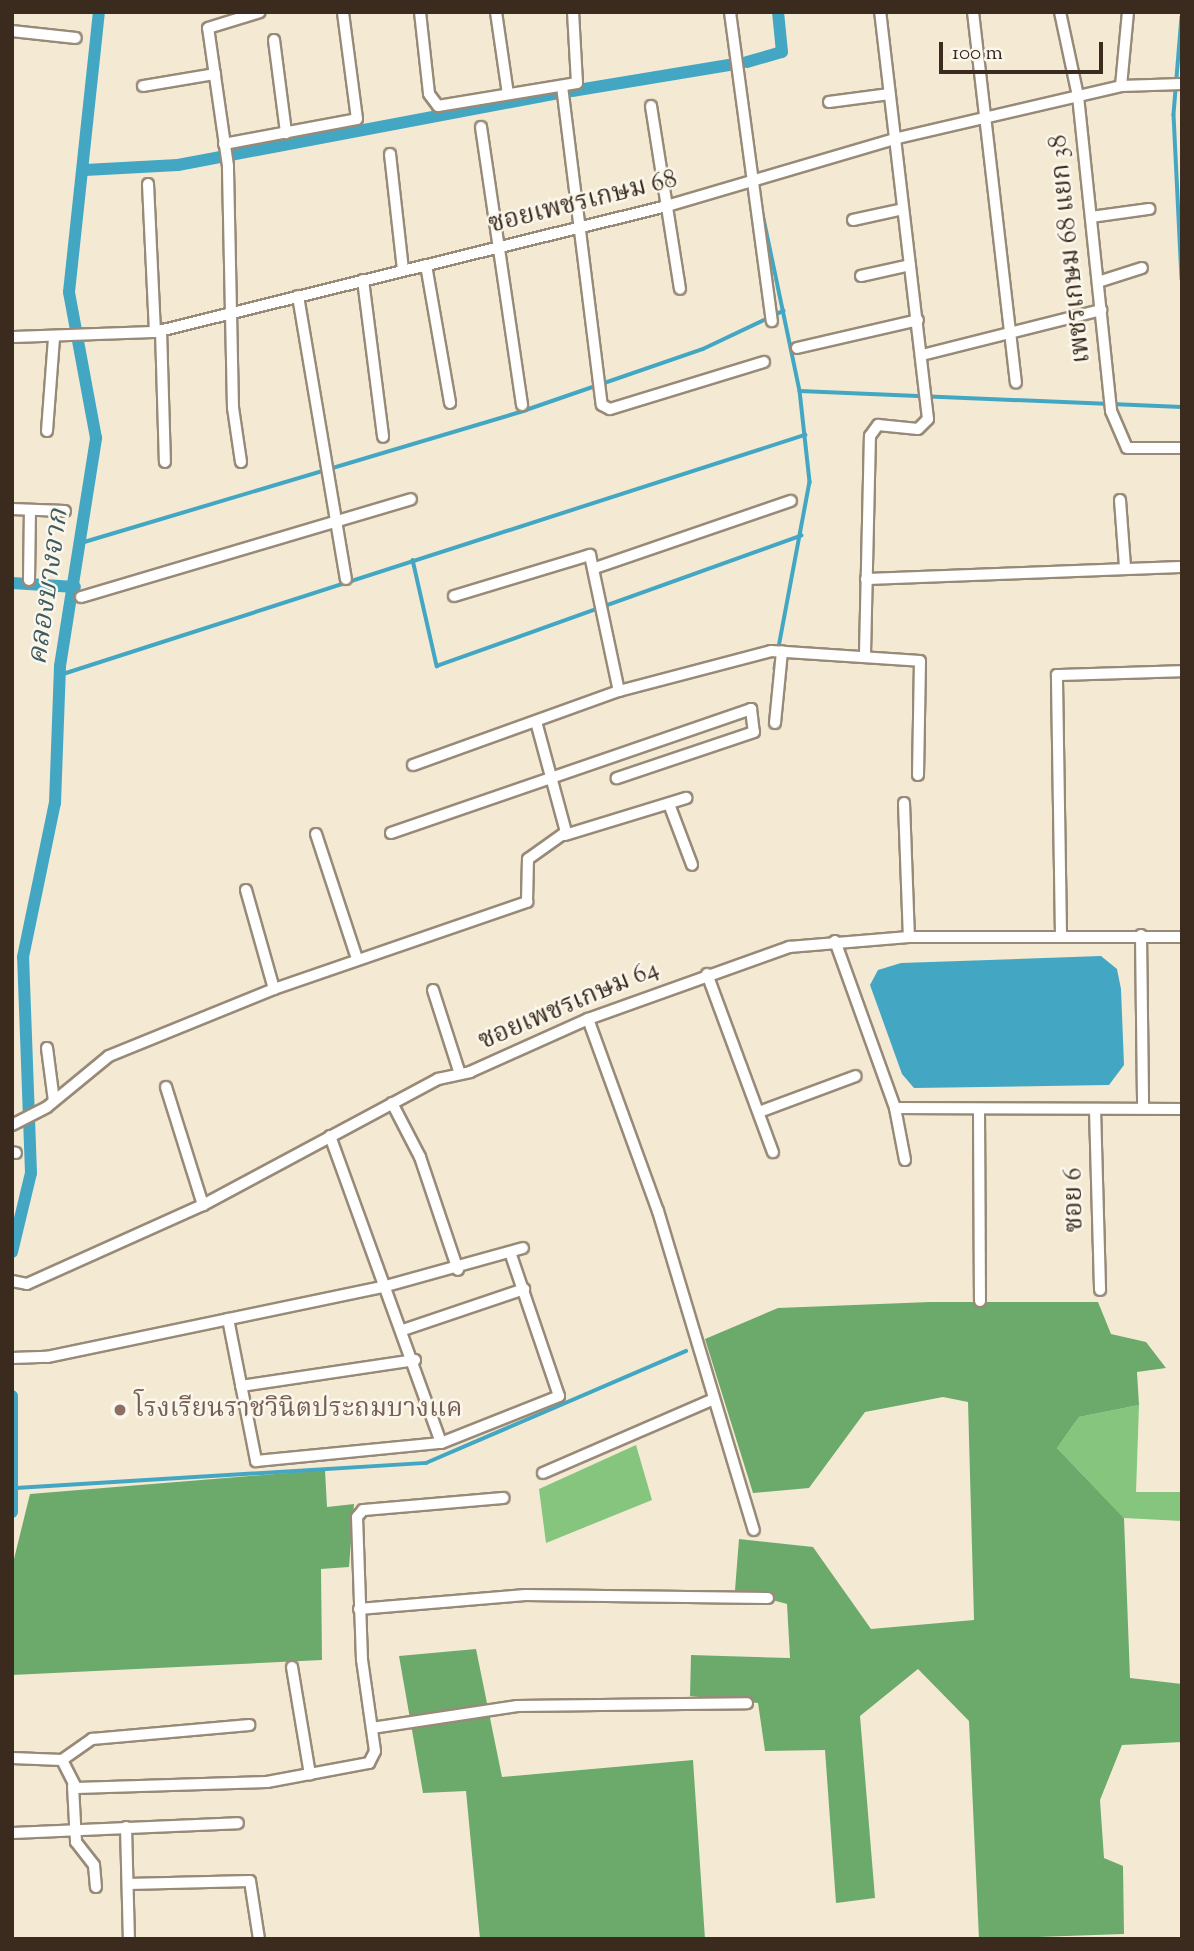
<!DOCTYPE html>
<meta charset="utf-8">
<style>
body{margin:0}
#map{position:relative;width:1194px;height:1951px;overflow:hidden;background:#f4ead3;font-family:"Sorts Mill Goudy","Noto Serif Thai",serif}
div>[style]{position:absolute}
.green>*{inset:0;background:#85c57d}
.forest>*{inset:0;background:#6caa6c}
.water>*{inset:0;background:#43a7c3}
.stream>*{height:3.5px;margin:-1.75px;padding:0 1.75px;transform-origin:1.75px;border-radius:1.75px;background:#43a7c3}
.canal>*{height:12px;margin:-6px;padding:0 6px;transform-origin:6px;border-radius:6px;background:#43a7c3}
.roads{filter:drop-shadow(2px 0 #988a78) drop-shadow(-2px 0 #988a78) drop-shadow(0 2px #988a78) drop-shadow(0 -2px #988a78)}
.minor>*{height:10px;margin:-5px;padding:0 5px;transform-origin:5px;border-radius:5px;background:#fff}
.dots>*{width:19px;height:19px;translate:-50% -50%;box-sizing:border-box;border:4px solid #fbf7ec;border-radius:50%}
span{translate:-50% -50%;white-space:nowrap;text-align:center;line-height:1.15;-webkit-text-stroke:5px #fbf7ec;paint-order:stroke}
.street-label{font-size:26px;color:#3b2a1e}
.education-label{font-size:26px;color:#785e54}
.left{translate:0 -50%;text-align:left}
.water-label{font-size:28px;color:#3e5c60;font-style:italic}
.frame{position:absolute;inset:0;border:14px solid #3b2a1e;pointer-events:none}
.scale{position:absolute;left:939px;top:42px;width:164px;height:32px;box-sizing:border-box;border:4px solid #3b2a1e;border-top:0;padding-left:9px;font-size:21px;line-height:24px;white-space:nowrap;color:#3b2a1e;-webkit-text-stroke:5px #fbf7ec;paint-order:stroke}
</style>
<div id="map">
<div class="green">
<div style="clip-path:polygon(1139px 1405px,1136px 1492px,1182px 1492px,1182px 1521px,1124px 1518px,1057px 1448px,1079px 1417px)"></div>
<div style="clip-path:polygon(636px 1445px,652px 1500px,546px 1543px,539px 1489px)"></div>
</div>
<div class="forest">
<div style="clip-path:polygon(930px 1302px,1098px 1302px,1111px 1334px,1146px 1342px,1166px 1368px,1137px 1372px,1139px 1405px,1079px 1417px,1057px 1448px,1124px 1518px,1130px 1678px,1182px 1684px,1182px 1742px,1122px 1745px,1100px 1800px,1104px 1858px,1123px 1866px,1124px 1934px,979px 1939px,969px 1721px,918px 1669px,860px 1716px,875px 1898px,836px 1903px,825px 1750px,765px 1751px,758px 1703px,690px 1696px,691px 1655px,790px 1658px,787px 1604px,735px 1590px,739px 1539px,813px 1547px,871px 1629px,974px 1620px,968px 1402px,943px 1397px,865px 1412px,809px 1488px,753px 1493px,705px 1339px,778px 1308px)"></div>
<div style="clip-path:polygon(325px 1470px,327px 1507px,354px 1504px,349px 1567px,321px 1569px,322px 1660px,12px 1675px,12px 1567px,30px 1494px)"></div>
<div style="clip-path:polygon(476px 1649px,502px 1777px,693px 1760px,705px 1939px,480px 1939px,466px 1791px,423px 1793px,399px 1656px)"></div>
</div>
<div class="water">
<div style="clip-path:polygon(1101px 956px,1117px 969px,1121px 989px,1124px 1065px,1109px 1085px,914px 1088px,902px 1074px,870px 985px,878px 970px,901px 963px)"></div>
</div>
<div class="stream">
<div style="left:1182px;top:17px;width:98px;rotate:94.7deg"></div>
<div style="left:1174px;top:115px;width:164px;rotate:87.2deg"></div>
<div style="left:763px;top:214px;width:181px;rotate:78.2deg"></div>
<div style="left:800px;top:391px;width:92px;rotate:83.7deg"></div>
<div style="left:810px;top:482px;width:190px;rotate:100.6deg"></div>
<div style="left:800px;top:391px;width:382px;rotate:2.4deg"></div>
<div style="left:81px;top:543px;width:464px;rotate:-16.6deg"></div>
<div style="left:526px;top:410px;width:187px;rotate:-19deg"></div>
<div style="left:703px;top:349px;width:89px;rotate:-25.4deg"></div>
<div style="left:413px;top:560px;width:109px;rotate:77.2deg"></div>
<div style="left:437px;top:666px;width:387px;rotate:-19.7deg"></div>
<div style="left:60px;top:675px;width:783px;rotate:-17.86deg"></div>
<div style="left:16px;top:1488px;width:411px;rotate:-3.5deg"></div>
<div style="left:426px;top:1463px;width:283px;rotate:-23.3deg"></div>
</div>
<div class="canal">
<div style="left:747px;top:62px;width:36px;rotate:-16deg"></div>
<div style="left:782px;top:52px;width:40px;rotate:-95.7deg"></div>
<div style="left:572px;top:91px;width:159px;rotate:-9.4deg"></div>
<div style="left:85px;top:170px;width:93px;rotate:-3.1deg"></div>
<div style="left:178px;top:165px;width:383px;rotate:-10.7deg"></div>
<div style="left:12px;top:583px;width:63px;rotate:3.6deg"></div>
<div style="left:12px;top:1252px;width:81px;rotate:-76.5deg"></div>
<div style="left:31px;top:1173px;width:216px;rotate:-92.1deg"></div>
<div style="left:23px;top:957px;width:157px;rotate:-78.3deg"></div>
<div style="left:55px;top:803px;width:137px;rotate:-87.9deg"></div>
<div style="left:60px;top:666px;width:231px;rotate:-81deg"></div>
<div style="left:96px;top:438px;width:148px;rotate:-100.5deg"></div>
<div style="left:69px;top:292px;width:282px;rotate:-83.9deg"></div>
<div style="left:12px;top:1396px;width:116px;rotate:90deg"></div>
</div>
<div class="roads">
<div class="minor">
<div style="left:420px;top:12px;width:82px;rotate:83.7deg"></div>
<div style="left:429px;top:94px;width:15px;rotate:53deg"></div>
<div style="left:438px;top:106px;width:141px;rotate:-9.4deg"></div>
<div style="left:577px;top:83px;width:71px;rotate:-93.2deg"></div>
<div style="left:496px;top:12px;width:83px;rotate:81.7deg"></div>
<div style="left:730px;top:12px;width:312px;rotate:82.3deg"></div>
<div style="left:973px;top:12px;width:373px;rotate:83.4deg"></div>
<div style="left:1060px;top:12px;width:86px;rotate:77.9deg"></div>
<div style="left:1078px;top:96px;width:317px;rotate:84deg"></div>
<div style="left:1111px;top:411px;width:40px;rotate:66.6deg"></div>
<div style="left:1127px;top:448px;width:55px"></div>
<div style="left:12px;top:31px;width:64px;rotate:6.2deg"></div>
<div style="left:274px;top:40px;width:94px;rotate:82.6deg"></div>
<div style="left:143px;top:86px;width:73px;rotate:-9.5deg"></div>
<div style="left:562px;top:86px;width:321px;rotate:82.9deg"></div>
<div style="left:602px;top:405px;width:9px;rotate:27deg"></div>
<div style="left:610px;top:409px;width:161px;rotate:-17deg"></div>
<div style="left:1121px;top:86px;width:74px;rotate:-84.6deg"></div>
<div style="left:829px;top:102px;width:61px;rotate:-7.6deg"></div>
<div style="left:651px;top:106px;width:185px;rotate:81deg"></div>
<div style="left:481px;top:127px;width:281px;rotate:81.6deg"></div>
<div style="left:224px;top:144px;width:135px;rotate:-10.6deg"></div>
<div style="left:357px;top:119px;width:108px;rotate:-97.5deg"></div>
<div style="left:390px;top:154px;width:117px;rotate:83.6deg"></div>
<div style="left:148px;top:184px;width:148px;rotate:87.3deg"></div>
<div style="left:1091px;top:217px;width:59px;rotate:-7.9deg"></div>
<div style="left:853px;top:220px;width:51px;rotate:-12.4deg"></div>
<div style="left:426px;top:265px;width:140px;rotate:80.1deg"></div>
<div style="left:861px;top:276px;width:50px;rotate:-12.7deg"></div>
<div style="left:363px;top:280px;width:158px;rotate:82.7deg"></div>
<div style="left:1098px;top:282px;width:46px;rotate:-17.7deg"></div>
<div style="left:298px;top:296px;width:287px;rotate:80.4deg"></div>
<div style="left:161px;top:330px;width:132px;rotate:88.3deg"></div>
<div style="left:12px;top:337px;width:143px;rotate:-2deg"></div>
<div style="left:155px;top:332px;width:527px;rotate:-13.83deg"></div>
<div style="left:667px;top:206px;width:241px;rotate:-16.4deg"></div>
<div style="left:898px;top:138px;width:229px;rotate:-13.1deg"></div>
<div style="left:1121px;top:86px;width:61px;rotate:-1.9deg"></div>
<div style="left:797px;top:348px;width:124px;rotate:-13deg"></div>
<div style="left:922px;top:355px;width:185px;rotate:-14.1deg"></div>
<div style="left:47px;top:431px;width:93px;rotate:-85.7deg"></div>
<div style="left:241px;top:462px;width:55px;rotate:-98.4deg"></div>
<div style="left:233px;top:408px;width:242px;rotate:-91.2deg"></div>
<div style="left:228px;top:166px;width:139px;rotate:-98.2deg"></div>
<div style="left:208px;top:28px;width:54px;rotate:-17.1deg"></div>
<div style="left:1120px;top:500px;width:67px;rotate:85.7deg"></div>
<div style="left:12px;top:509px;width:53px;rotate:2.2deg"></div>
<div style="left:595px;top:568px;width:207px;rotate:-18.9deg"></div>
<div style="left:866px;top:579px;width:316px;rotate:-2.2deg"></div>
<div style="left:29px;top:580px;width:70px;rotate:-89.2deg"></div>
<div style="left:454px;top:596px;width:142px;rotate:-16.8deg"></div>
<div style="left:590px;top:555px;width:139px;rotate:78deg"></div>
<div style="left:81px;top:597px;width:344px;rotate:-16.5deg"></div>
<div style="left:865px;top:654px;width:218px;rotate:-88.7deg"></div>
<div style="left:870px;top:436px;width:14px;rotate:-54deg"></div>
<div style="left:878px;top:425px;width:40px;rotate:5.7deg"></div>
<div style="left:918px;top:429px;width:14px;rotate:-45deg"></div>
<div style="left:928px;top:419px;width:410px;rotate:-96.7deg"></div>
<div style="left:775px;top:723px;width:72px;rotate:-84.4deg"></div>
<div style="left:413px;top:765px;width:219px;rotate:-19.8deg"></div>
<div style="left:619px;top:691px;width:157px;rotate:-14.7deg"></div>
<div style="left:771px;top:651px;width:149px;rotate:3.8deg"></div>
<div style="left:920px;top:661px;width:114px;rotate:91deg"></div>
<div style="left:904px;top:803px;width:134px;rotate:87.9deg"></div>
<div style="left:669px;top:804px;width:65px;rotate:69.3deg"></div>
<div style="left:391px;top:833px;width:381px;rotate:-19deg"></div>
<div style="left:751px;top:709px;width:23px;rotate:83deg"></div>
<div style="left:754px;top:732px;width:145px;rotate:161.4deg"></div>
<div style="left:316px;top:834px;width:132px;rotate:71.8deg"></div>
<div style="left:565px;top:835px;width:127px;rotate:-17deg"></div>
<div style="left:246px;top:890px;width:103px;rotate:74.2deg"></div>
<div style="left:1061px;top:935px;width:260px;rotate:-90.9deg"></div>
<div style="left:1057px;top:675px;width:125px;rotate:-1.8deg"></div>
<div style="left:1141px;top:935px;width:173px;rotate:89.3deg"></div>
<div style="left:835px;top:941px;width:177px;rotate:70.2deg"></div>
<div style="left:895px;top:1108px;width:53px;rotate:79.1deg"></div>
<div style="left:707px;top:974px;width:190px;rotate:69.7deg"></div>
<div style="left:433px;top:990px;width:88px;rotate:72.2deg"></div>
<div style="left:588px;top:1019px;width:204px;rotate:70deg"></div>
<div style="left:658px;top:1211px;width:333px;rotate:73.3deg"></div>
<div style="left:47px;top:1048px;width:53px;rotate:82.5deg"></div>
<div style="left:166px;top:1087px;width:124px;rotate:72.6deg"></div>
<div style="left:392px;top:1103px;width:61px;rotate:62.6deg"></div>
<div style="left:420px;top:1157px;width:119px;rotate:71.4deg"></div>
<div style="left:895px;top:1108px;width:287px;rotate:0.2deg"></div>
<div style="left:1095px;top:1109px;width:181px;rotate:88.4deg"></div>
<div style="left:759px;top:1112px;width:103px;rotate:-20.4deg"></div>
<div style="left:979px;top:1112px;width:189px;rotate:89.7deg"></div>
<div style="left:12px;top:1125px;width:39px;rotate:-27deg"></div>
<div style="left:47px;top:1107px;width:80px;rotate:-39.4deg"></div>
<div style="left:109px;top:1056px;width:178px;rotate:-22.1deg"></div>
<div style="left:274px;top:989px;width:268px;rotate:-19deg"></div>
<div style="left:527px;top:902px;width:43px;rotate:-88.7deg"></div>
<div style="left:528px;top:859px;width:47px;rotate:-35.4deg"></div>
<div style="left:566px;top:832px;width:111px;rotate:-105.2deg"></div>
<div style="left:330px;top:1136px;width:326px;rotate:70.1deg"></div>
<div style="left:12px;top:1152px;width:4px;rotate:14deg"></div>
<div style="left:12px;top:1281px;width:15px;rotate:11deg"></div>
<div style="left:27px;top:1284px;width:193px;rotate:-24.2deg"></div>
<div style="left:203px;top:1205px;width:267px;rotate:-28.2deg"></div>
<div style="left:438px;top:1079px;width:33px;rotate:-12deg"></div>
<div style="left:470px;top:1072px;width:129px;rotate:-24.2deg"></div>
<div style="left:588px;top:1019px;width:214px;rotate:-19.7deg"></div>
<div style="left:789px;top:947px;width:120px;rotate:-4.8deg"></div>
<div style="left:909px;top:937px;width:273px"></div>
<div style="left:228px;top:1319px;width:145px;rotate:78.8deg"></div>
<div style="left:256px;top:1461px;width:186px;rotate:-5.6deg"></div>
<div style="left:441px;top:1443px;width:127px;rotate:-21.7deg"></div>
<div style="left:559px;top:1396px;width:152px;rotate:-108.8deg"></div>
<div style="left:403px;top:1330px;width:128px;rotate:-18.7deg"></div>
<div style="left:12px;top:1358px;width:35px;rotate:-2deg"></div>
<div style="left:47px;top:1357px;width:346px;rotate:-11.8deg"></div>
<div style="left:386px;top:1286px;width:142px;rotate:-15.5deg"></div>
<div style="left:241px;top:1386px;width:176px;rotate:-8.5deg"></div>
<div style="left:543px;top:1473px;width:186px;rotate:-23.4deg"></div>
<div style="left:359px;top:1609px;width:167px;rotate:-4.8deg"></div>
<div style="left:525px;top:1595px;width:243px;rotate:0.7deg"></div>
<div style="left:292px;top:1667px;width:109px;rotate:80.5deg"></div>
<div style="left:372px;top:1728px;width:147px;rotate:-8.6deg"></div>
<div style="left:517px;top:1706px;width:230px;rotate:-0.7deg"></div>
<div style="left:12px;top:1758px;width:50px;rotate:2.3deg"></div>
<div style="left:62px;top:1760px;width:31px;rotate:63deg"></div>
<div style="left:76px;top:1788px;width:191px;rotate:-1.8deg"></div>
<div style="left:267px;top:1782px;width:104px;rotate:-10.6deg"></div>
<div style="left:369px;top:1763px;width:13px;rotate:-63deg"></div>
<div style="left:375px;top:1751px;width:92px;rotate:-98.1deg"></div>
<div style="left:362px;top:1660px;width:143px;rotate:-92deg"></div>
<div style="left:357px;top:1517px;width:9px;rotate:-49deg"></div>
<div style="left:363px;top:1510px;width:141px;rotate:-4.9deg"></div>
<div style="left:62px;top:1760px;width:37px;rotate:-35deg"></div>
<div style="left:92px;top:1739px;width:158px;rotate:-5.1deg"></div>
<div style="left:73px;top:1786px;width:56px;rotate:86.9deg"></div>
<div style="left:76px;top:1842px;width:29px;rotate:52deg"></div>
<div style="left:94px;top:1865px;width:22px;rotate:85deg"></div>
<div style="left:126px;top:1827px;width:112px;rotate:88.5deg"></div>
<div style="left:12px;top:1833px;width:226px;rotate:-2.5deg"></div>
<div style="left:128px;top:1884px;width:122px;rotate:-1.4deg"></div>
<div style="left:250px;top:1881px;width:59px;rotate:81.2deg"></div>
</div>
</div>
<div class="dots">
<div style="left:120px;top:1410px;background:#8d6e63"></div>
</div>
<div class="street-label">
<span style="left:583px;top:203px;rotate:-14deg">ซอยเพชรเกษม 68</span>
<span style="left:1071px;top:249px;rotate:-96deg">เพชรเกษม 68 แยก 38</span>
<span style="left:569px;top:1006px;rotate:-23deg">ซอยเพชรเกษม 64</span>
<span style="left:1075px;top:1200px;rotate:-91deg">ซอย 6</span>
</div>
<div class="education-label">
<span class="left" style="left:134px;top:1410px">โรงเรียนราชวินิตประถมบางแค</span>
</div>
<div class="water-label">
<span style="left:49px;top:587px;rotate:-82deg">คลองบางจาก</span>
</div>
<div class="frame"></div>
<div class="scale">100 m</div>
</div>
